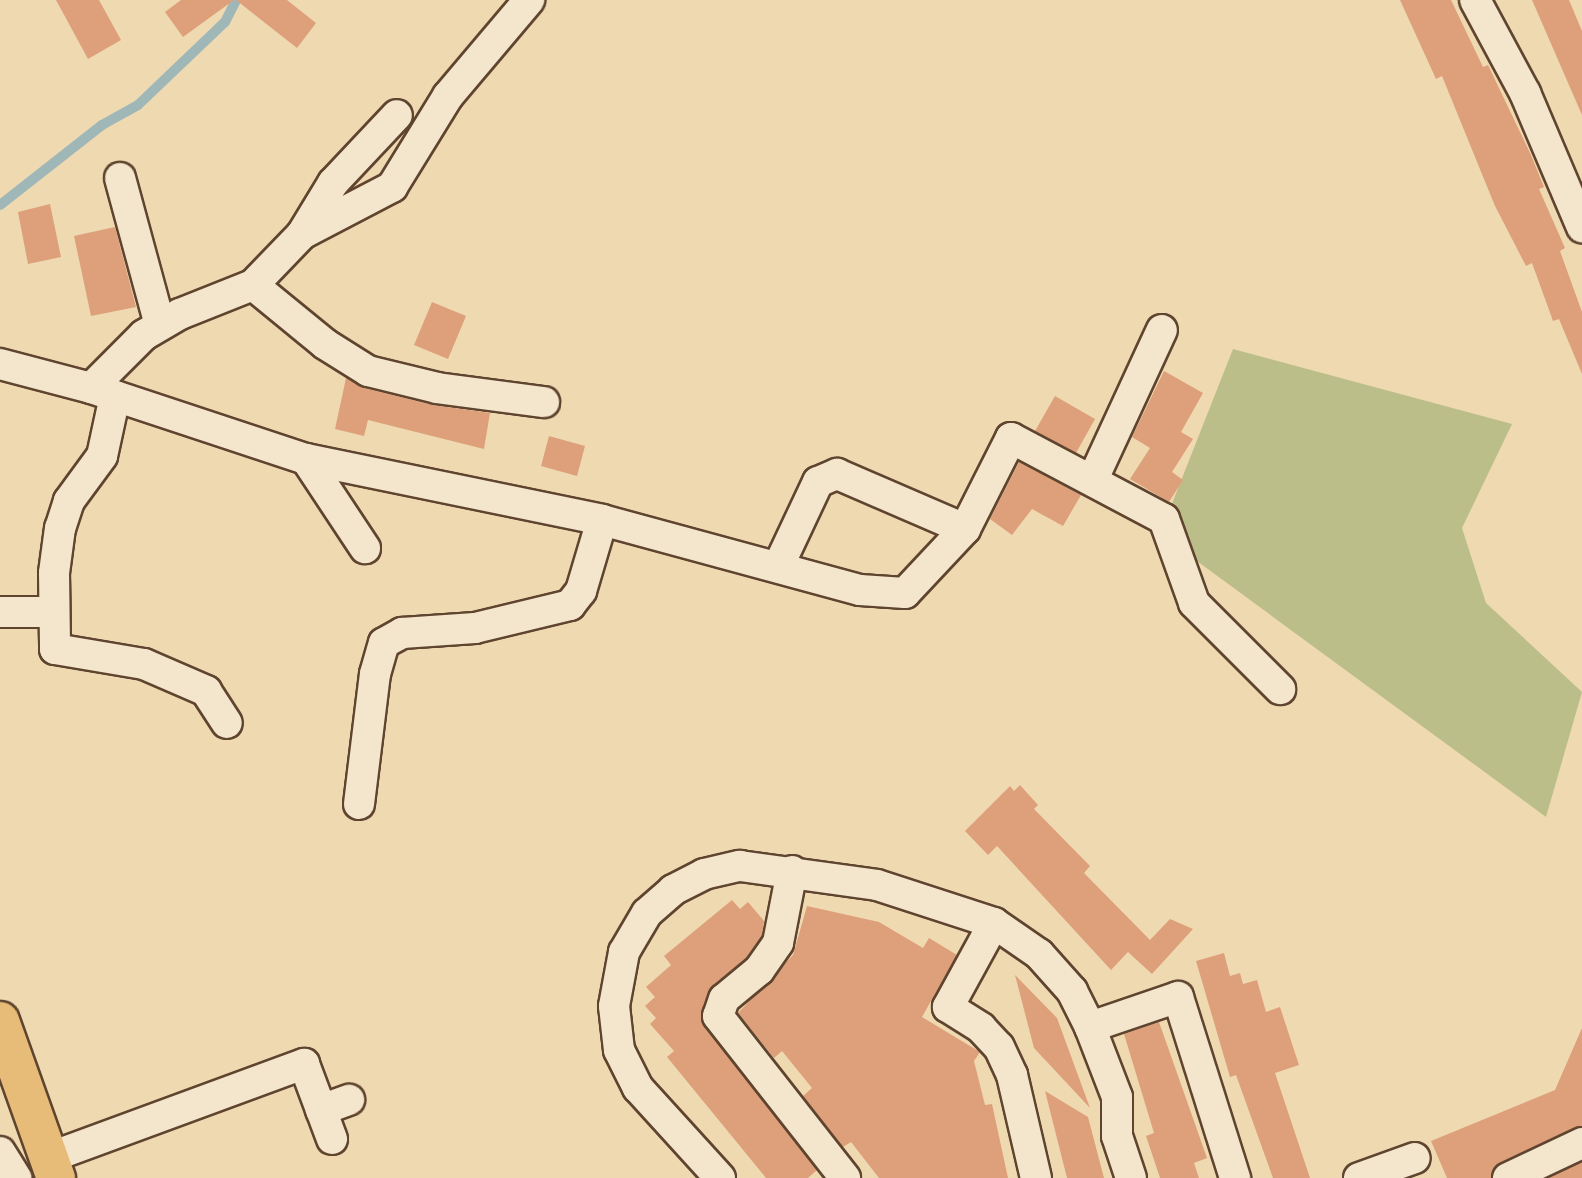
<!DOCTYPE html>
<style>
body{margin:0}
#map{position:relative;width:1582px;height:1178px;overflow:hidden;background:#eed9b1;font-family:"IM FELL French Canon",serif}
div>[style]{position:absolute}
.green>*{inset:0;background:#bcbe89}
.stream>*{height:10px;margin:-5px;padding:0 5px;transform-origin:5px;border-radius:5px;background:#a0b7b8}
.building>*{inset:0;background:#dea07a}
.roads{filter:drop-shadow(2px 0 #5f442f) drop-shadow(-2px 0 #5f442f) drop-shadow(0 2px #5f442f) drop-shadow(0 -2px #5f442f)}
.minor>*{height:30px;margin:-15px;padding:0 15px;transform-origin:15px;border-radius:15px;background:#f4e6cc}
.major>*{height:38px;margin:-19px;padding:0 19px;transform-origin:19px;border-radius:19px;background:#e7bc78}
span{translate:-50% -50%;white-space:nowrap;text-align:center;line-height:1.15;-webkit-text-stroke:7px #f4e6cc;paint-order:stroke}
</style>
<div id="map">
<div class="green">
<div style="clip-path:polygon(1233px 349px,1512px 424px,1462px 528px,1486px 603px,1582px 692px,1546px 817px,1160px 534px)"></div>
</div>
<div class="stream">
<div style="left:0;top:205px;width:130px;rotate:-38.1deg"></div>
<div style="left:102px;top:125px;width:41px;rotate:-29.1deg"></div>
<div style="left:138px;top:105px;width:120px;rotate:-43.7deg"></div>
<div style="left:225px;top:22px;width:25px;rotate:-63deg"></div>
</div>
<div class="building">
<div style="clip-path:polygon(56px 0,99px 0,121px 40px,88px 59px)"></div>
<div style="clip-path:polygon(181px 0,234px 0,183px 37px,165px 12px)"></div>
<div style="clip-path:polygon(236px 0,287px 0,316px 23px,297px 48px)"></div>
<div style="clip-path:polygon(1400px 0,1451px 0,1483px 67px,1488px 65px,1531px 155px,1544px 187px,1539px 189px,1565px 248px,1560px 251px,1582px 312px,1582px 374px,1559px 319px,1553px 321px,1532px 263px,1526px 266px,1495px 206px,1442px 76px,1436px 79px)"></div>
<div style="clip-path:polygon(1532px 0,1569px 0,1582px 31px,1582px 115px)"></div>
<div style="clip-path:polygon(50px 204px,61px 257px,28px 264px,18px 212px)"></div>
<div style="clip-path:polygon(115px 227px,136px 307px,91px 316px,74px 236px)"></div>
<div style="clip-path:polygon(432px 302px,466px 316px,448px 359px,414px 345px)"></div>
<div style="clip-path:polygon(1164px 371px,1203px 393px,1181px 432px,1193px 439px,1172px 472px,1183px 480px,1169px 502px,1130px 479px,1150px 448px,1132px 437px)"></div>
<div style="clip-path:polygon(346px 378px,364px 388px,433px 405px,490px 413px,484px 449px,368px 420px,364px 436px,335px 429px)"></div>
<div style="clip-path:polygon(1055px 396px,1095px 419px,1076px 453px,1035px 431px)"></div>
<div style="clip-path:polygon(549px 436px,585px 446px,577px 476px,541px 466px)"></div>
<div style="clip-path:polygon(1019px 462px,1081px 495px,1063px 526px,1032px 509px,1012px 535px,990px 519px)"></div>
<div style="clip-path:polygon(1020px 785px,1038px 805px,1034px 809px,1090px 866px,1084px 873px,1150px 940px,1170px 919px,1193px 929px,1152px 974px,1128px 952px,1111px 970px,997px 846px,988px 855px,965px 831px,1010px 786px,1014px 791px)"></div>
<div style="clip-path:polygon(732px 900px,740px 909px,748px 902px,764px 921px,762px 936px,746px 958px,712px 986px,701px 1019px,817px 1170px,808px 1178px,766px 1178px,667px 1057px,674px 1051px,650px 1024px,656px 1018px,645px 1006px,655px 997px,646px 987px,671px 965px,664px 956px)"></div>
<div style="clip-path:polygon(807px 906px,879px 922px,923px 948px,929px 938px,957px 955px,922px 1017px,980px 1052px,974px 1061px,985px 1105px,992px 1104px,1008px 1178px,879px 1178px,851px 1142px,843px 1147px,803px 1096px,812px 1088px,782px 1051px,774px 1058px,738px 1013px,793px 955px)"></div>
<div style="clip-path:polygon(1224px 953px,1230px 976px,1240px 973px,1243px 984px,1257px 980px,1266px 1012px,1280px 1007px,1299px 1065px,1275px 1073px,1310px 1178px,1273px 1178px,1236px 1075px,1230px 1077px,1196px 961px)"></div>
<div style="clip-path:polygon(1015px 975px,1057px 1018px,1090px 1108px,1034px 1048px)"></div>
<div style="clip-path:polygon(1159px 1022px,1207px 1158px,1194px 1163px,1199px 1178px,1160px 1178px,1146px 1136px,1154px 1133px,1124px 1034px)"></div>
<div style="clip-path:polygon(1582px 1028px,1582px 1126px,1501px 1162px,1491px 1178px,1447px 1178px,1431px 1141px,1555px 1090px)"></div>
<div style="clip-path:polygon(1045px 1091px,1088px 1117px,1104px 1178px,1067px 1178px)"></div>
<div style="clip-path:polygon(1582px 1162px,1582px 1178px,1549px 1178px)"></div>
</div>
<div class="roads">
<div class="minor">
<div style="left:1475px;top:0;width:106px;rotate:61.7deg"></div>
<div style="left:1525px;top:93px;width:146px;rotate:67deg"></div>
<div style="left:120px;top:178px;width:152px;rotate:74.8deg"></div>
<div style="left:302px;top:234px;width:60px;rotate:-58.7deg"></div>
<div style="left:333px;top:183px;width:93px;rotate:-46.7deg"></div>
<div style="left:253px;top:285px;width:93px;rotate:39.3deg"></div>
<div style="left:325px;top:344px;width:51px;rotate:32.1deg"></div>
<div style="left:368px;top:371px;width:71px;rotate:13.8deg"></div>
<div style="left:437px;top:388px;width:108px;rotate:7.5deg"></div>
<div style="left:0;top:364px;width:94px;rotate:14.8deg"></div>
<div style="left:91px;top:388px;width:226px;rotate:18.3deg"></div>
<div style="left:306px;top:459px;width:302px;rotate:11.6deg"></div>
<div style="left:602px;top:520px;width:267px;rotate:15.2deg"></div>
<div style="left:860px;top:590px;width:45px;rotate:3.8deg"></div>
<div style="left:905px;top:593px;width:88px;rotate:-46.8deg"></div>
<div style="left:965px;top:529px;width:102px;rotate:-63.2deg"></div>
<div style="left:1011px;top:438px;width:173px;rotate:27.9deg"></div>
<div style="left:1164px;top:519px;width:89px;rotate:70.3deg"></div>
<div style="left:1194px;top:603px;width:122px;rotate:45deg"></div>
<div style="left:91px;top:388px;width:75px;rotate:-45deg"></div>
<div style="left:144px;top:335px;width:42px;rotate:-30.3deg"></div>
<div style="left:180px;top:314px;width:79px;rotate:-21.7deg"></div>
<div style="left:253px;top:285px;width:71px;rotate:-46.1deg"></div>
<div style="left:302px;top:234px;width:102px;rotate:-27.6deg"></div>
<div style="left:392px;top:187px;width:107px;rotate:-58.4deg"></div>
<div style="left:448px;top:96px;width:126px;rotate:-49.8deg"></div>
<div style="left:115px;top:396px;width:61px;rotate:102.2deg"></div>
<div style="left:102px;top:456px;width:56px;rotate:126.3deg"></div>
<div style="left:69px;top:501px;width:28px;rotate:108deg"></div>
<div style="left:60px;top:528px;width:45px;rotate:97.6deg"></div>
<div style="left:54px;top:573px;width:76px;rotate:89.2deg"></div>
<div style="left:55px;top:649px;width:90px;rotate:9.6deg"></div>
<div style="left:144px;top:664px;width:68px;rotate:23.5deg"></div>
<div style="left:206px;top:691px;width:38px;rotate:57deg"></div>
<div style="left:306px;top:459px;width:107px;rotate:56.5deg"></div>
<div style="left:1093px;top:479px;width:164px;rotate:-65.2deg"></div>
<div style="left:778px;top:567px;width:94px;rotate:-64.8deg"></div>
<div style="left:818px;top:482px;width:21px;rotate:-23deg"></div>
<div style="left:837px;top:474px;width:139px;rotate:23.3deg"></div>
<div style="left:0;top:612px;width:54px"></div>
<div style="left:359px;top:804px;width:131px;rotate:-83deg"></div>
<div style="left:375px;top:674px;width:32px;rotate:-74deg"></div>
<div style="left:384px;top:643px;width:21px;rotate:-29deg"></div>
<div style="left:402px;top:633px;width:73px;rotate:-3.9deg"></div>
<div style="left:475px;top:628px;width:98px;rotate:-13.6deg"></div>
<div style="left:570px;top:605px;width:18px;rotate:-52deg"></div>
<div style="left:581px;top:591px;width:74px;rotate:-73.5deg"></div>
<div style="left:792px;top:871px;width:73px;rotate:101deg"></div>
<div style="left:778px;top:943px;width:33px;rotate:125deg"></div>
<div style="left:759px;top:970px;width:45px;rotate:140.4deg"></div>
<div style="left:724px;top:999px;width:18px;rotate:109deg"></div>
<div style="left:718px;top:1016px;width:206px;rotate:51.9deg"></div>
<div style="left:994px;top:923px;width:96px;rotate:118.7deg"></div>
<div style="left:948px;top:1007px;width:39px;rotate:32deg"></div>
<div style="left:981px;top:1028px;width:26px;rotate:47deg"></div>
<div style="left:999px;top:1047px;width:31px;rotate:65deg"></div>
<div style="left:1012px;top:1075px;width:106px;rotate:76.9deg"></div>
<div style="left:1090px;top:1027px;width:93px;rotate:-18.8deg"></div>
<div style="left:1178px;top:997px;width:190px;rotate:72.5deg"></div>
<div style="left:321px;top:1110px;width:30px;rotate:-20deg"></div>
<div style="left:0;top:1152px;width:31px;rotate:58deg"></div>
<div style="left:48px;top:1158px;width:273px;rotate:-20.2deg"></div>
<div style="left:304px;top:1064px;width:80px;rotate:69.5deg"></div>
<div style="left:720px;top:1178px;width:122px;rotate:-132.3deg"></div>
<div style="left:638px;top:1088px;width:42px;rotate:-116.6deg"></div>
<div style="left:619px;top:1050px;width:44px;rotate:-96.5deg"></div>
<div style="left:614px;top:1006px;width:55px;rotate:-79.5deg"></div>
<div style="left:624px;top:952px;width:45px;rotate:-59.5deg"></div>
<div style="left:647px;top:913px;width:35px;rotate:-41deg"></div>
<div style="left:673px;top:890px;width:35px;rotate:-27deg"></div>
<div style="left:704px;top:874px;width:37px;rotate:-13deg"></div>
<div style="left:740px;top:866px;width:138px;rotate:7.9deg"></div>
<div style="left:877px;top:885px;width:123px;rotate:18deg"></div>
<div style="left:994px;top:923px;width:55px;rotate:34.6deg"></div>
<div style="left:1039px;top:954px;width:50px;rotate:48.3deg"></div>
<div style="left:1072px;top:991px;width:40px;rotate:63.4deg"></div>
<div style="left:1090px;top:1027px;width:75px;rotate:68.9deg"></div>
<div style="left:1117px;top:1097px;width:39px;rotate:90deg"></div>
<div style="left:1117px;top:1136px;width:44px;rotate:71.6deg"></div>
<div style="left:1359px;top:1178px;width:59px;rotate:-19.7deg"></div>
<div style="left:1508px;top:1178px;width:82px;rotate:-25.3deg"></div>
</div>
<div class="major">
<div style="left:0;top:1021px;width:167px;rotate:70.4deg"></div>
</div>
</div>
</div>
